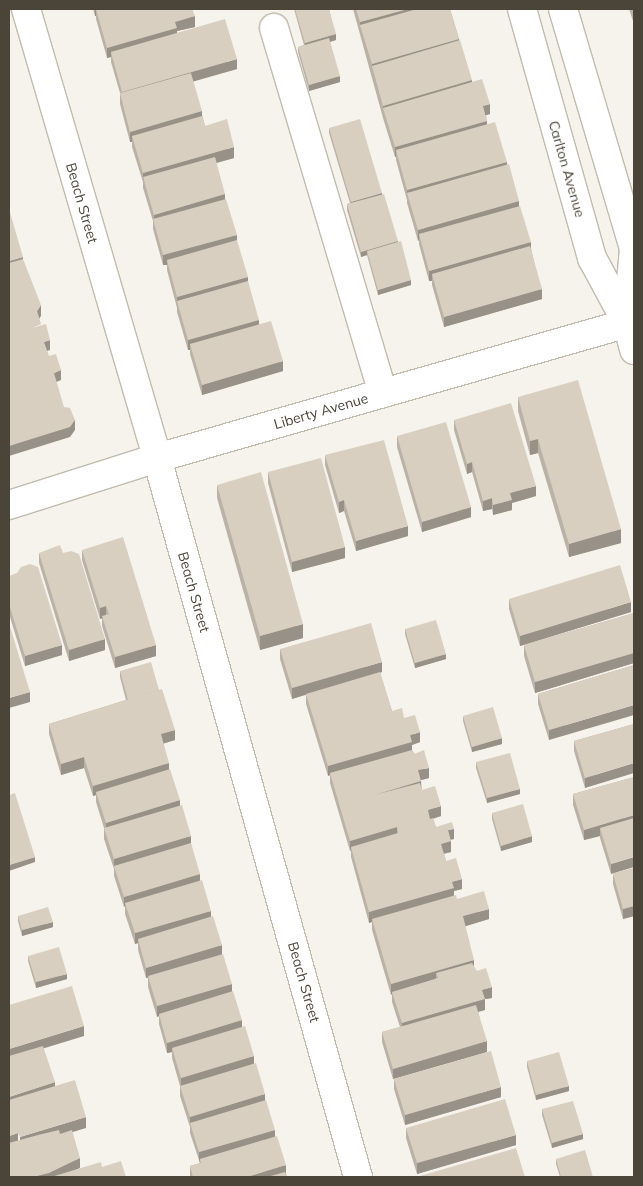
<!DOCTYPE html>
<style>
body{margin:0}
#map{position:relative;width:643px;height:1186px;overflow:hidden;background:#f6f3ec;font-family:Mulish,sans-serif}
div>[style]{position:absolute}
.roads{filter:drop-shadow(1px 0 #c2bbae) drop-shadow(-1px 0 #c2bbae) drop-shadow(0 1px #c2bbae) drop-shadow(0 -1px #c2bbae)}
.minor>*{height:28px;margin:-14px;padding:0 14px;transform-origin:14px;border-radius:14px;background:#fff}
.wall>*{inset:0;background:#bab2a6}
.shaded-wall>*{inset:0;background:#979187}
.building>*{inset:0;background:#d8cfc1}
span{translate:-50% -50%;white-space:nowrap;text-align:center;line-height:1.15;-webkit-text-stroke:4px #fff;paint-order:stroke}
.street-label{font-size:14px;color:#4b4439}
.frame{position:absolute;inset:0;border:10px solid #4b4439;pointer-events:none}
</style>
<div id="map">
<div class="roads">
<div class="minor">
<div style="left:26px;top:9px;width:468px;rotate:73.7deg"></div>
<div style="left:157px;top:458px;width:747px;rotate:74.38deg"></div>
<div style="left:522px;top:9px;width:259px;rotate:74.3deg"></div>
<div style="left:592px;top:258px;width:74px;rotate:61.7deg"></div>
<div style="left:627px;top:323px;width:28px;rotate:75deg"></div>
<div style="left:563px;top:9px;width:249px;rotate:73.5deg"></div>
<div style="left:274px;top:28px;width:381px;rotate:73.4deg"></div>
<div style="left:627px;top:323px;width:74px;rotate:-84.6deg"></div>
<div style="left:9px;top:505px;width:155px;rotate:-17.6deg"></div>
<div style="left:157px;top:458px;width:496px;rotate:-16deg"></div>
</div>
</div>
<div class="wall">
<div style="clip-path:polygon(93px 9px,192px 9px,195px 27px,177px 31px,177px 33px,237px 69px,193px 81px,205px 126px,234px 158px,216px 163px,225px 199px,259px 324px,283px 371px,202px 395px,190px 354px,190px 350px,188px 350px,177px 312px,177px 308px,167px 270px,167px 265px,163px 265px,153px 229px,153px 221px,143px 188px,143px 182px,132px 147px,132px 142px,130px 142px,120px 104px,120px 93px,111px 62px,111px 57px,107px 58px,96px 19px,96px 16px,95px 16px)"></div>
<div style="clip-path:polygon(294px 9px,329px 9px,336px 40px,330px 42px,340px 82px,309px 91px,298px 52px,298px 47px,304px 45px)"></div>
<div style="clip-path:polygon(353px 9px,450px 9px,472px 82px,490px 114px,486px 115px,487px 124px,507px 165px,519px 206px,531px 248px,542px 299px,444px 327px,432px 285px,432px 281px,429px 281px,419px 244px,419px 240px,418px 241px,407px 203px,407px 200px,396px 160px,396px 157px,395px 157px,383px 118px)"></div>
<div style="clip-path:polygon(629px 9px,634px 9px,634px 24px)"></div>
<div style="clip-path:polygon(329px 128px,382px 194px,411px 285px,378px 295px,367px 255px,361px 257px,347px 210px,347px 204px,350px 203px,329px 133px)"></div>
<div style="clip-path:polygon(518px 397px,621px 543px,569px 557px,538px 453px,530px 455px,518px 411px)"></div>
<div style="clip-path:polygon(454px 420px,536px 496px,512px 503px,512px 510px,493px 515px,492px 509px,483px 511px,472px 472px,467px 474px,454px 430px)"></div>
<div style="clip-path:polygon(397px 436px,471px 517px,422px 532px,397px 447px)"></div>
<div style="clip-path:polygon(325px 455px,408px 536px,356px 551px,344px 511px,339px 513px,325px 465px)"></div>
<div style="clip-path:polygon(268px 472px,345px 558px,292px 572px,268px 483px)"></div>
<div style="clip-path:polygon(217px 485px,303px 638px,260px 650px,217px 498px)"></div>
<div style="clip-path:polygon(82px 550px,156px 656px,115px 668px,102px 626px,102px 618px,100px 619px,82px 560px)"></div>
<div style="clip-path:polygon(39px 553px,63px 553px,105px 650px,69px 661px,39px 563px)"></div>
<div style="clip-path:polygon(9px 576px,62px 655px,25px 666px,9px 614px)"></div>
<div style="clip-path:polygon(509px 599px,631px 612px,520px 646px,509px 609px)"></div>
<div style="clip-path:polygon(634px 613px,634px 663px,535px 693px,524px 656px,524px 645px)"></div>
<div style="clip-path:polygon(405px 629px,446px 659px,415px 668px,405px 634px)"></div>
<div style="clip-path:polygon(280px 649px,382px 672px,380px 673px,392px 711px,404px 718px,420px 742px,412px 745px,412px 750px,429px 778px,421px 780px,422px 790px,441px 816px,433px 819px,436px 827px,454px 839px,450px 840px,451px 852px,444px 854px,446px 861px,462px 889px,454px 891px,454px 896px,457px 899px,489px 919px,465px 926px,474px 967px,492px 998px,485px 999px,485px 1010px,478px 1011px,487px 1052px,393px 1079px,382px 1042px,382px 1032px,400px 1027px,392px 1002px,392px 994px,391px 995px,372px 930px,372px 922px,369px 923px,351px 857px,351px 851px,350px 851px,330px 783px,330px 775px,328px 776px,306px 704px,306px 694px,292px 699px,280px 659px)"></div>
<div style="clip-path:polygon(634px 665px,549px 740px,538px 704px,538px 694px)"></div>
<div style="clip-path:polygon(120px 671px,159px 690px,175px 740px,163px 744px,169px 770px,191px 844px,200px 881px,242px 1027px,254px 1064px,287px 1177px,190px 1177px,190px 1166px,200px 1163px,190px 1133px,190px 1127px,180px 1096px,180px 1086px,172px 1058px,172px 1052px,167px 1053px,159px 1024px,159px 1016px,157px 1017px,148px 987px,148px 978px,146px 978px,138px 950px,138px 943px,135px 944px,125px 914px,125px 906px,124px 907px,114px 876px,114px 869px,104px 839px,104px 828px,96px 802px,96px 795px,93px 796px,84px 768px,61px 775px,49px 734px,49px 724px,126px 700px,120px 677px)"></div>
<div style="clip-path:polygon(463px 716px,502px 744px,472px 752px,463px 721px)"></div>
<div style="clip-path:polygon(634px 724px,585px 788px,574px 751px,574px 741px)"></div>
<div style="clip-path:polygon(476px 762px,520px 794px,487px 803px,476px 768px)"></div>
<div style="clip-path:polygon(634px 777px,611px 874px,600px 838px,600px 836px,584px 840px,573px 805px,573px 794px)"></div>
<div style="clip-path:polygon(492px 813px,532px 842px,501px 851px,492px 819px)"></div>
<div style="clip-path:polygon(634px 868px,634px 916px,623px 919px,613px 884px,613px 874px)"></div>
<div style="clip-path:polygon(18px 916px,53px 927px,22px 936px,18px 921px)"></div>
<div style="clip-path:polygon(28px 956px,67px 979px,36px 988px,28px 961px)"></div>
<div style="clip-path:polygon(527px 1061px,569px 1091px,536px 1100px,527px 1067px)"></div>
<div style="clip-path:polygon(394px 1079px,501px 1097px,405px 1125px,394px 1089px)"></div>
<div style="clip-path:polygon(542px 1109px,583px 1139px,552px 1148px,542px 1115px)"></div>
<div style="clip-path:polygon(406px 1128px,516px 1145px,417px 1174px,406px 1138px)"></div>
<div style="clip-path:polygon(556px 1159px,593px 1177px,560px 1177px,556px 1164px)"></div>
</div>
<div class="shaded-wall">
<div style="clip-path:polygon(95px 9px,123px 9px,96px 9px,96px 16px,95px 16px)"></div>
<div style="clip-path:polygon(408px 9px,445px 9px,360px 25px,360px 22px)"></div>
<div style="clip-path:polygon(195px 16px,195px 27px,177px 31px,177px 38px,111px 52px,111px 57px,107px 58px,107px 48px,175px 22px)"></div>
<div style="clip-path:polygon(336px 34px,336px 40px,305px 49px,305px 43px)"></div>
<div style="clip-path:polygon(459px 39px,459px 49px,372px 66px,372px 64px)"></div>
<div style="clip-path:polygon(237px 59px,237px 69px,122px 102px,122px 92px)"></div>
<div style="clip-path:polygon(340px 76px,340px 82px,309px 91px,309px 85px)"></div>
<div style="clip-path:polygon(472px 80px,472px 91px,383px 108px,383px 116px,383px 106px)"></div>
<div style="clip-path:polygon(490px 104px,490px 114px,483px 116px,483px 106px)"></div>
<div style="clip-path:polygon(202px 111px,202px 122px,132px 136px,132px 142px,130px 142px,130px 132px)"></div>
<div style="clip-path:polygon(487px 121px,487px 131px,396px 150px,396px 157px,395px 157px,395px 147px)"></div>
<div style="clip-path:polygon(234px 147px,234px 158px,145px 183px,143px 178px,143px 173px)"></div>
<div style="clip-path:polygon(507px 162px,507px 172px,407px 193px,407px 190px)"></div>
<div style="clip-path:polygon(382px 193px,382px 198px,351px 207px,351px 202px)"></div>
<div style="clip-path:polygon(225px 194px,225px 205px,154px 223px,154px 215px)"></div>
<div style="clip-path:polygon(519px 201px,519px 212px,419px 234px,419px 240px,418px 241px,418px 230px)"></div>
<div style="clip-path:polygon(237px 235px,237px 245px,167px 260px,167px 265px,163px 265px,163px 255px)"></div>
<div style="clip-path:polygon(398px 241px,398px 246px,367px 251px,367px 255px,361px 257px,361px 252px)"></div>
<div style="clip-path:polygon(531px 242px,531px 252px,432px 274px,432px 281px,429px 281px,429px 271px)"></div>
<div style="clip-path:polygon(23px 257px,23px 267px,9px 272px,9px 261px)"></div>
<div style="clip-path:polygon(248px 277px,248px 287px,177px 301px,177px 308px,177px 297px)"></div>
<div style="clip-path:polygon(411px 280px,411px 285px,378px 295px,378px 290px)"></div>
<div style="clip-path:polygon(542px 289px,542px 299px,444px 327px,444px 317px)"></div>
<div style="clip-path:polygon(41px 305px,41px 316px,37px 322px,37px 311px)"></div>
<div style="clip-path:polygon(259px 320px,259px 330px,190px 344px,190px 350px,188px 350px,188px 340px)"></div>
<div style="clip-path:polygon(50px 340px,50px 350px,44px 352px,44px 342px)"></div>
<div style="clip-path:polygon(283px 361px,283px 371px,202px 395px,202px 385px)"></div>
<div style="clip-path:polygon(61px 370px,61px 380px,54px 383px,54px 373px)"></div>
<div style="clip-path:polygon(75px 420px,75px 430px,70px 437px,9px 456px,9px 446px)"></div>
<div style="clip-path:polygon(538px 439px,538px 453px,530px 455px,530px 441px)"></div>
<div style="clip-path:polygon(472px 462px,472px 472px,467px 474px,467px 464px)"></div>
<div style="clip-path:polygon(536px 486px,536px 496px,512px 503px,512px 510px,493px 515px,493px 505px,510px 493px)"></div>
<div style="clip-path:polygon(492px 498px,492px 509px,483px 511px,483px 501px)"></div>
<div style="clip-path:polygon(344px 500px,344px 511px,339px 513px,339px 502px)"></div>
<div style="clip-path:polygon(471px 507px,471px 517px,422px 532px,422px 522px)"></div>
<div style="clip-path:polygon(408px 526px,408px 536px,356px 551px,356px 541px)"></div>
<div style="clip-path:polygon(621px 529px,621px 543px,569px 557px,569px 544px)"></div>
<div style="clip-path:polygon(345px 547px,345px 558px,292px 572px,292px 562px)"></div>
<div style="clip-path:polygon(631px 602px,631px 612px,520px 646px,520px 636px)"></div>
<div style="clip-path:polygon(106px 606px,106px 617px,100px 619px,100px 608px)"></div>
<div style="clip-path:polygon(303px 624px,303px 638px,260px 650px,260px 636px)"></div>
<div style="clip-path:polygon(105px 639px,105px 650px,69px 661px,69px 650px)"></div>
<div style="clip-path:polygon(62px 645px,62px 655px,25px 666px,25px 656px)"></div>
<div style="clip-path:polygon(156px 645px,156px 656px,115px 668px,115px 657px)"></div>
<div style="clip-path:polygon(634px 653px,634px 663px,535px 693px,535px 682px)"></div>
<div style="clip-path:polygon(446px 654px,446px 659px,415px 668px,415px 663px)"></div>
<div style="clip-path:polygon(382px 662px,382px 672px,292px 699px,292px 688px)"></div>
<div style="clip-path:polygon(30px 692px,30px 702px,9px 708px,9px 698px)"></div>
<div style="clip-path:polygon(634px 705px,634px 715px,549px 740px,549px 730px)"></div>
<div style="clip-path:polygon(175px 730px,175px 740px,161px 744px,161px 734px)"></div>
<div style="clip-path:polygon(420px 732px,420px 742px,412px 745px,412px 752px,330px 773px,330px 775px,328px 776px,328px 766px)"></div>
<div style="clip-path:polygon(502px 738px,502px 744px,472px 752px,472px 747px)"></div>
<div style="clip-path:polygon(84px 757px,84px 768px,61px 775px,61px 764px)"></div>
<div style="clip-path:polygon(169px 763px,169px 774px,96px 792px,96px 795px,93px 796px,93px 786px)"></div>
<div style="clip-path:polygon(634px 763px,634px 773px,585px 788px,585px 778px)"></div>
<div style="clip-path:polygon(429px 768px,429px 778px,418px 781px,418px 770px)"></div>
<div style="clip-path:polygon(421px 781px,421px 791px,374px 795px)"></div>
<div style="clip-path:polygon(520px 789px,520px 794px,487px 803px,487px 798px)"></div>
<div style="clip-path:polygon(180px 800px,180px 810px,106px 833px,106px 823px)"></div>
<div style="clip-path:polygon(441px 806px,441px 816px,428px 820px,428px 810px)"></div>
<div style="clip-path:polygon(634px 815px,634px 826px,600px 828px,600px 836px,584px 840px,584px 830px)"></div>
<div style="clip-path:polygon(397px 827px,397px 838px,351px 847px,350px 851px,350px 841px)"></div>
<div style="clip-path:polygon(454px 829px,454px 839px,448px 840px,448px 830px)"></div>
<div style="clip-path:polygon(191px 836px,191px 846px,114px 866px,114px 869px,114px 859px)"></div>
<div style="clip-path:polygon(532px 836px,532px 842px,501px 851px,501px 846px)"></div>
<div style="clip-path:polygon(451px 841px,451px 852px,441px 854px,441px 844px)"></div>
<div style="clip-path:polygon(35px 857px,35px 862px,9px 871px,9px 865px)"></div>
<div style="clip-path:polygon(634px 857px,634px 867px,611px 874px,611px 864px)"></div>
<div style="clip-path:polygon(200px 874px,200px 884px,125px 903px,125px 906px,124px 907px,124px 897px)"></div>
<div style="clip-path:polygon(462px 879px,462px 889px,454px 891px,454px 898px,372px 919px,372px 922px,369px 923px,369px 912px,452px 882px)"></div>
<div style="clip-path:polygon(634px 906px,634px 916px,623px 919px,623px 909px)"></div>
<div style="clip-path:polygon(489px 909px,489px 919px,463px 927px,463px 916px)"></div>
<div style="clip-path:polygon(211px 911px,211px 921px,138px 939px,138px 943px,135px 944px,135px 933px)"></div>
<div style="clip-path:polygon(53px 922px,53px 927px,22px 936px,22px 930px)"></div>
<div style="clip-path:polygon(222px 945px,222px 955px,146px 978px,146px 968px)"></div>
<div style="clip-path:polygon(474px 960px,474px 971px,438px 978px,436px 973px,436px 982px,392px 992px,392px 994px,391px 995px,391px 984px)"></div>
<div style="clip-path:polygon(67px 974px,67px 979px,36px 988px,36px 982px)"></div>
<div style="clip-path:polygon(232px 984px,232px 994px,159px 1014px,159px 1016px,157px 1017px,157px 1006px)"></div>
<div style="clip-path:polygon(492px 987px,492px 998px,485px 999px,485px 1010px,402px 1034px,402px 1023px,482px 990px)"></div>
<div style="clip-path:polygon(242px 1020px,242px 1030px,172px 1048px,172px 1052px,167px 1053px,167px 1043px)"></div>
<div style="clip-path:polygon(84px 1026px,84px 1036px,9px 1059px,9px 1049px)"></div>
<div style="clip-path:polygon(487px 1041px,487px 1052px,393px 1079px,393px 1069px)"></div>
<div style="clip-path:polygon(254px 1056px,254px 1066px,181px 1089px,181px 1078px)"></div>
<div style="clip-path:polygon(55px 1082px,55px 1092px,9px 1107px,9px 1097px)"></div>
<div style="clip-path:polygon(569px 1086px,569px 1091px,536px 1100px,536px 1095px)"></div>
<div style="clip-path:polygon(501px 1087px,501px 1097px,405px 1125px,405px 1115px)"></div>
<div style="clip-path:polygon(265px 1094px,265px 1104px,190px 1123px,190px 1127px,190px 1117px)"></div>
<div style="clip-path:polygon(86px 1117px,86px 1128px,20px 1148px,20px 1137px)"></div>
<div style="clip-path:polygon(275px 1130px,275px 1140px,200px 1159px,199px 1163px,199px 1152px)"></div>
<div style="clip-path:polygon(18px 1133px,18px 1143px,9px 1146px,9px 1136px)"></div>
<div style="clip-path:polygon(583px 1134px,583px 1139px,552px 1148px,552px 1143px)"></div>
<div style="clip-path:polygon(516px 1135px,516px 1145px,417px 1174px,417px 1163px)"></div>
<div style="clip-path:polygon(80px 1158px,80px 1168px,61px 1177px,33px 1177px)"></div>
<div style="clip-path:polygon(286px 1165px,286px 1176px,281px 1177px,247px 1177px)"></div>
</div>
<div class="building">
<div style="clip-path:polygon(96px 9px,192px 9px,195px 16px,175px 22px,177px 28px,107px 48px)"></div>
<div style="clip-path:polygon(295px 9px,329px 9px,336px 34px,305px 43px)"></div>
<div style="clip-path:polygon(356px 9px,408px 9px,360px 22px)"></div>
<div style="clip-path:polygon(417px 9px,450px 9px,459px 39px,372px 64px,360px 25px)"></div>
<div style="clip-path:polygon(225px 19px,237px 59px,122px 92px,111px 52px)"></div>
<div style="clip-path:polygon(329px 38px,340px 76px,309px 85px,298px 47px)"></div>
<div style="clip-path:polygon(460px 40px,472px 80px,383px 106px,372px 66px)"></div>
<div style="clip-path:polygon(191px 73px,202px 111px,130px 132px,120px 93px)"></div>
<div style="clip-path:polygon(482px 79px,490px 104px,483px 106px,487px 121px,395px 147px,383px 108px)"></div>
<div style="clip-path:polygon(202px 116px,205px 126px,227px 119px,234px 147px,143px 173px,132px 136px)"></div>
<div style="clip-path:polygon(360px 119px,382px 193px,351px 202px,329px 128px)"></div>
<div style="clip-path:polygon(495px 122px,507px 162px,407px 190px,396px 150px)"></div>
<div style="clip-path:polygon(215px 157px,225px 194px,154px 215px,143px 177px)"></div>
<div style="clip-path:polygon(509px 164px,519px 201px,418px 230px,407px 193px)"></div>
<div style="clip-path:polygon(384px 194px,398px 241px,361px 252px,347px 204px)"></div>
<div style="clip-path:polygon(226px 199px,237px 235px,163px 255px,153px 219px)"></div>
<div style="clip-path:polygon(520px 206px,531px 242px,429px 271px,419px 234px)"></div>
<div style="clip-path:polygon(9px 209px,23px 257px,9px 261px)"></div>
<div style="clip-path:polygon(237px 240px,248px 277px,177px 297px,167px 260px)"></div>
<div style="clip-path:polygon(401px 241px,411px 280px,378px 290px,367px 251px)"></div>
<div style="clip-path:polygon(530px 246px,542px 289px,444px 317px,432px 274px)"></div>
<div style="clip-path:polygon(23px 259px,41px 305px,37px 311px,41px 324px,32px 328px,46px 324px,50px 340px,44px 342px,49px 356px,56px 354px,61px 370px,54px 373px,64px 407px,70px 408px,75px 420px,70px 427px,9px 446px,9px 263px)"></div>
<div style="clip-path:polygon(248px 281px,259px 320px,188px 340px,177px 301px)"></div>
<div style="clip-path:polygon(271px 321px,283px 361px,202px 385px,190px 344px)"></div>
<div style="clip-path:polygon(578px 380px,621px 529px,569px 544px,538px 439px,530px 441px,518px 397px)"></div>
<div style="clip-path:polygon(511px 403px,536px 486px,510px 493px,512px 500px,493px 505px,492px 498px,483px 501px,472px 462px,467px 464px,454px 420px)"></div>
<div style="clip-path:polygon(446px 422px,471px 507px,422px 522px,397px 436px)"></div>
<div style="clip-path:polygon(384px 440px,408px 526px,356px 541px,344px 500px,339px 502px,325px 455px)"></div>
<div style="clip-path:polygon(321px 458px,345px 547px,292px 562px,268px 472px)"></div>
<div style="clip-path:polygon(261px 472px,303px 624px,260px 636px,217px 485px)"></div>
<div style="clip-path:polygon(123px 537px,156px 645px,115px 657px,102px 616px,109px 614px,106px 606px,100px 608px,82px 550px)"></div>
<div style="clip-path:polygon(60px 545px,63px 553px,71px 551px,79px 554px,105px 639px,69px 650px,39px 553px)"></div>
<div style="clip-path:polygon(30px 564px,38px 567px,62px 645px,25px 656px,9px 604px,9px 576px,17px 573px,21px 567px)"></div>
<div style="clip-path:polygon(620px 565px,631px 602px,520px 636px,509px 599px)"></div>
<div style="clip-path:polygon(634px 613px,634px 653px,535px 682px,524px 645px)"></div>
<div style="clip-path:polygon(436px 620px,446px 654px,415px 663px,405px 629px)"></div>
<div style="clip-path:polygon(9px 623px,30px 692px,9px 698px)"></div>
<div style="clip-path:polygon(371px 623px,382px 662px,292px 688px,280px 649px)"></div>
<div style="clip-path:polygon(151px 662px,159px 690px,128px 700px,120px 671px)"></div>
<div style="clip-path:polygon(634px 665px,634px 705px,549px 730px,538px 694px)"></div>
<div style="clip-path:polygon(380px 672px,392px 711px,402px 708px,404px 718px,415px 715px,420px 732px,410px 735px,412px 742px,328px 766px,306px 694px)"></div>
<div style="clip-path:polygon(162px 689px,175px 730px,161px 734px,169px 763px,93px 786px,84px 757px,61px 764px,49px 724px)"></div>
<div style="clip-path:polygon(493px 707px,502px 738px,472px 747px,463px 716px)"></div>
<div style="clip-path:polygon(634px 724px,634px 763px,585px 778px,574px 741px)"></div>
<div style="clip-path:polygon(412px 750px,414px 754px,424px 750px,429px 768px,418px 770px,421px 781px,374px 795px,420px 783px,422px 790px,435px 786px,441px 806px,428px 810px,430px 819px,433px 818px,436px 827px,452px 822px,454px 829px,448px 830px,451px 841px,441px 844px,446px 861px,456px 858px,462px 879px,452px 882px,454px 888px,369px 912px,351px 847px,398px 833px,397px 827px,350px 841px,330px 773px)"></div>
<div style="clip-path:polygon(510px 753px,520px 789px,487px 798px,476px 762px)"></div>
<div style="clip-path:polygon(170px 769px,180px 800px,106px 823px,96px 792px)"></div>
<div style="clip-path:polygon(634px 777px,634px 815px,584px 830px,573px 794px)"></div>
<div style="clip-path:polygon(15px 793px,35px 857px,9px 865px,9px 795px)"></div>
<div style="clip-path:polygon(523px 804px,532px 836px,501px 846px,492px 813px)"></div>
<div style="clip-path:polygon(182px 805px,191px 836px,114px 859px,104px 828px)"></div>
<div style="clip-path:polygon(634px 818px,634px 857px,611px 864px,600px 828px)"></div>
<div style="clip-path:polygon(191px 843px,200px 874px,124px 897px,114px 866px)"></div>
<div style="clip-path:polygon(634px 868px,634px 906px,623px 909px,613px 874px)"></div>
<div style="clip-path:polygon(202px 880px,211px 911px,135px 933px,125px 903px)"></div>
<div style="clip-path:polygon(484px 891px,489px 909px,463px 916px,474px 960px,391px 984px,372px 919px,456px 895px,457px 899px)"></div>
<div style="clip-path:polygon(48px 907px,53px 922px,22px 930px,18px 916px)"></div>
<div style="clip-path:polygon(213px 916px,222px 945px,146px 968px,138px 939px)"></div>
<div style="clip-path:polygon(59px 947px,67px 974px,36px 982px,28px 956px)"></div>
<div style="clip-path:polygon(223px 954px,232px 984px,157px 1006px,148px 976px)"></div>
<div style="clip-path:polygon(472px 963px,477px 971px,486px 968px,492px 987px,482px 990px,485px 999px,402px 1023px,392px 992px,438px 978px,436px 973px)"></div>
<div style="clip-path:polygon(72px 986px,84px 1026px,9px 1049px,9px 1005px)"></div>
<div style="clip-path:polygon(233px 991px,242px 1020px,167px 1043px,159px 1014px)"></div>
<div style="clip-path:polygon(476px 1005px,487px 1041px,393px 1069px,382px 1032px)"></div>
<div style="clip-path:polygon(245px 1026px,254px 1056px,181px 1078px,172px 1048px)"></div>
<div style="clip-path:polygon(43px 1046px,55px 1082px,9px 1097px,9px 1056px)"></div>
<div style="clip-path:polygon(491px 1051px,501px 1087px,405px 1115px,394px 1079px)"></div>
<div style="clip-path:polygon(559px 1052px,569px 1086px,536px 1095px,527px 1061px)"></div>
<div style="clip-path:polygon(256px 1063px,265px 1094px,190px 1117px,180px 1086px)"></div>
<div style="clip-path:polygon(75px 1080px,86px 1117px,20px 1137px,18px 1133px,9px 1136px,9px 1100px)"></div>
<div style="clip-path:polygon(505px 1099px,516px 1135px,417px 1163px,406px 1128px)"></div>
<div style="clip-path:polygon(266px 1100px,275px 1130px,199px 1152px,190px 1123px)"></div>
<div style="clip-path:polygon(573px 1101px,583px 1134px,552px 1143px,542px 1109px)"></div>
<div style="clip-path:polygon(59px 1130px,60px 1134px,72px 1130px,80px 1158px,49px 1173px,33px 1177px,9px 1177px,9px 1143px,38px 1135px)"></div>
<div style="clip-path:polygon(277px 1136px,286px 1165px,247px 1177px,193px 1177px,190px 1166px,201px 1163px,200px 1159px)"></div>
<div style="clip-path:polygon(516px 1148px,525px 1177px,421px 1177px,420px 1176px)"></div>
<div style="clip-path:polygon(585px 1150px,593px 1177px,561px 1177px,556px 1159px)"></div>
<div style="clip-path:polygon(121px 1161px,126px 1177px,51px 1177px,101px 1162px,102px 1167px)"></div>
<div style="clip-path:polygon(285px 1172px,287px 1177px,267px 1177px)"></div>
</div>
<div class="street-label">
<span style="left:567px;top:169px;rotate:74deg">Carlton Avenue</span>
<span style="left:82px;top:203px;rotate:74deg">Beach Street</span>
<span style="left:321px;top:411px;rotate:-16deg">Liberty Avenue</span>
<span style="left:194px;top:592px;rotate:74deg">Beach Street</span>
<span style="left:304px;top:982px;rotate:74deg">Beach Street</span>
</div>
<div class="frame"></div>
</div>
